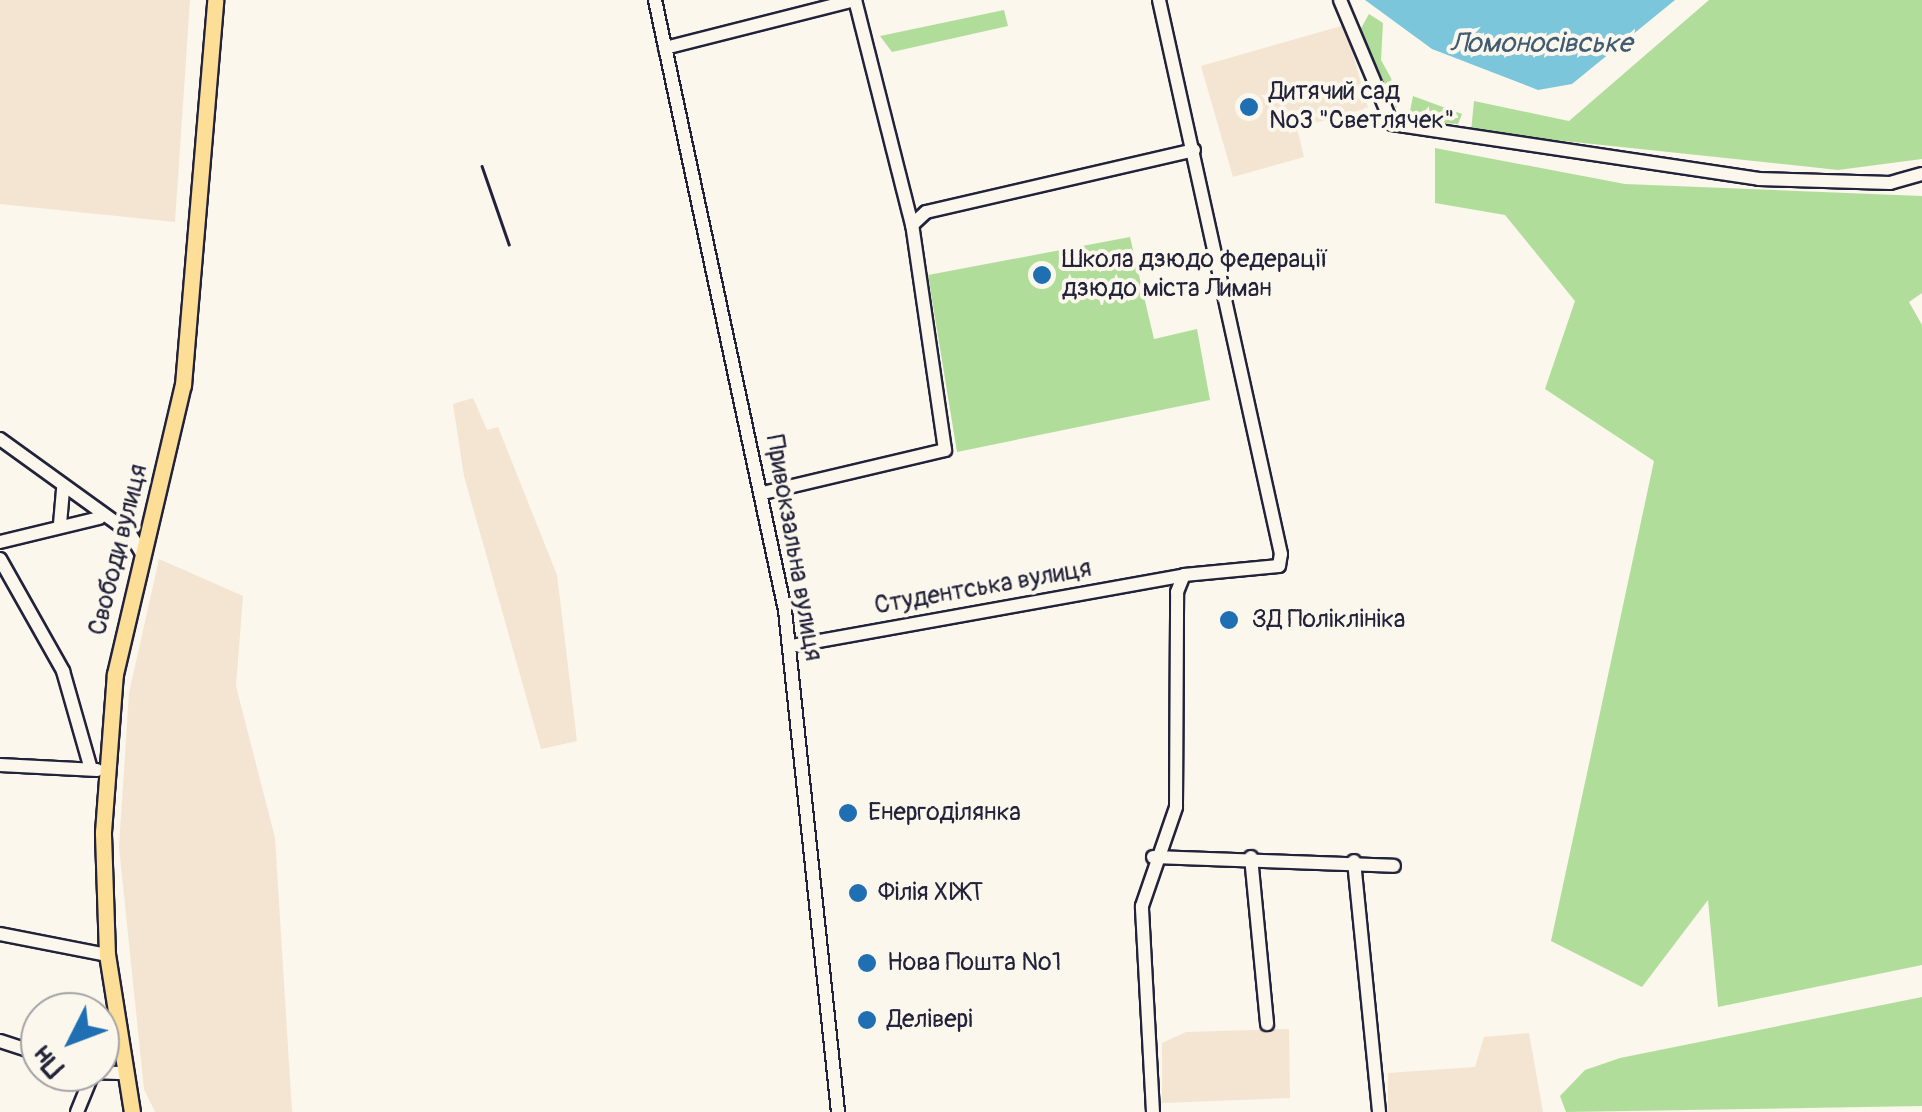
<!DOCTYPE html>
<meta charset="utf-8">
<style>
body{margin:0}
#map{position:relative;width:1922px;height:1112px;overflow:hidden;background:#fbf7ec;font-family:Pangolin,sans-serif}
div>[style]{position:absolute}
.built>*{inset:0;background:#f3e5d1}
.green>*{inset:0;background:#b1dd9b}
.water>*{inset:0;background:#7bc6db}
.roads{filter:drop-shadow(2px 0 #22223b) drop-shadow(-2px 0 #22223b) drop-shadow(0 2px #22223b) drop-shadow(0 -2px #22223b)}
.minor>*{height:12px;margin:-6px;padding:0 6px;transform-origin:6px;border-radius:6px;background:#fbf7ec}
.major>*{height:15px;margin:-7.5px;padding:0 7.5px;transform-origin:7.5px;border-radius:7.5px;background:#fdde96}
.rail>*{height:2.5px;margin:-1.25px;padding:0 1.25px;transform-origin:1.25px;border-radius:1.25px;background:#22223b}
.dots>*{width:28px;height:28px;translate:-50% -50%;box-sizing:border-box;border:5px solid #fbf7ec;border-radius:50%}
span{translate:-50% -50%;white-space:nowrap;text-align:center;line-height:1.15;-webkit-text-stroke:8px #fbf7ec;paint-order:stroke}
.poi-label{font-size:25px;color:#22223b}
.left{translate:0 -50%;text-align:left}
.street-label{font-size:25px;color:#22223b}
.water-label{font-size:28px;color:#415b73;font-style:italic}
.north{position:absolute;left:20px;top:992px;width:100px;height:100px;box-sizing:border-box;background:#fbf7ec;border:2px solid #a4a2a5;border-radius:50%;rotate:228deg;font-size:28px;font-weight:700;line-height:40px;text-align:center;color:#22223b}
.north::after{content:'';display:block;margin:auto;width:35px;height:45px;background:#1f6fb2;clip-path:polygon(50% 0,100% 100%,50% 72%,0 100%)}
</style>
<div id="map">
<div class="built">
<div style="clip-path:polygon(0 0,190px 0,175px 222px,0 204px)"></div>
<div style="clip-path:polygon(1345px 25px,1368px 108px,1297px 128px,1304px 157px,1233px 177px,1201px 66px)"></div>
<div style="clip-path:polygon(473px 398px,487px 430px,498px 427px,557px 575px,577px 741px,541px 749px,464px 476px,453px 404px)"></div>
<div style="clip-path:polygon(159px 559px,243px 596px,236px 686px,275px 838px,292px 1112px,155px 1112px,144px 1089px,119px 847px,129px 693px)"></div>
<div style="clip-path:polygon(1289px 1029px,1290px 1098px,1162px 1103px,1162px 1043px,1186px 1032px)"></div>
<div style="clip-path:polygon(1529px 1033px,1543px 1112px,1388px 1112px,1388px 1073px,1475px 1067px,1484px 1037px)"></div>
</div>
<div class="green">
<div style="clip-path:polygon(1709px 0,1922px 0,1922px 159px,1838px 170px,1471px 131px,1474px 101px,1569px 121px)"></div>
<div style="clip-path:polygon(1004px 10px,1008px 26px,892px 52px,880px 36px)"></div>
<div style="clip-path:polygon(1369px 14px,1383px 23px,1381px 60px,1401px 96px,1396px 108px,1360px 30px)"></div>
<div style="clip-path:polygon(1413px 96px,1462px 114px,1458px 124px,1408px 121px)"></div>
<div style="clip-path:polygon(1435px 148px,1625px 184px,1922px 196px,1922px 293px,1909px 302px,1922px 325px,1922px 965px,1718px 1007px,1708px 900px,1642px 987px,1551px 941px,1654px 461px,1545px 389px,1575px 301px,1505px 215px,1435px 203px)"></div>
<div style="clip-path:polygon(1130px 237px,1154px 339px,1197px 329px,1210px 400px,957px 452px,928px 275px)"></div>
<div style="clip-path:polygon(1922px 997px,1922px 1106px,1566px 1112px,1560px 1096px,1585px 1070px,1620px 1058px)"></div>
</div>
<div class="water">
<div style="clip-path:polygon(1365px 0,1675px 0,1572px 84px,1538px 90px,1432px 49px)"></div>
</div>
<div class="roads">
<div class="minor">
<div style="left:655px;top:0;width:624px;rotate:77.97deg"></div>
<div style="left:785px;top:610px;width:505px;rotate:83.97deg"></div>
<div style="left:1340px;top:0;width:134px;rotate:67.2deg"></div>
<div style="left:1392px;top:124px;width:371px;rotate:8.5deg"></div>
<div style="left:1759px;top:179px;width:131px;rotate:1.7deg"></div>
<div style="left:1890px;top:183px;width:33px;rotate:-16deg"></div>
<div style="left:665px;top:48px;width:196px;rotate:-14.2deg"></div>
<div style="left:912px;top:225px;width:19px;rotate:-43deg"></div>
<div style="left:926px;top:212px;width:275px;rotate:-13deg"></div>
<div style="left:0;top:439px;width:159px;rotate:35.8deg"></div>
<div style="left:129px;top:532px;width:27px;rotate:59deg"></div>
<div style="left:763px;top:493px;width:187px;rotate:-13.3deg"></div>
<div style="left:945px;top:450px;width:227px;rotate:-98.3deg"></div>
<div style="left:912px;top:225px;width:232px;rotate:-104.2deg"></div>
<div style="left:60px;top:524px;width:36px;rotate:-85deg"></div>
<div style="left:0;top:542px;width:102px;rotate:-13.6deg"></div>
<div style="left:0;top:559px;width:129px;rotate:60.6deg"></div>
<div style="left:63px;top:671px;width:102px;rotate:74.1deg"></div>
<div style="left:791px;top:646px;width:399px;rotate:-10.2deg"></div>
<div style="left:0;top:765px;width:97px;rotate:3deg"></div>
<div style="left:1153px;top:857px;width:241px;rotate:2.1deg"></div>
<div style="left:1251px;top:857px;width:168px;rotate:84.5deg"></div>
<div style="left:1354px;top:861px;width:252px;rotate:84.3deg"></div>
<div style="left:0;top:934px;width:109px;rotate:11.1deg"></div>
<div style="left:0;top:1041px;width:42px;rotate:18deg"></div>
<div style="left:91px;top:1072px;width:34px;rotate:2deg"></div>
<div style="left:77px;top:1112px;width:42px;rotate:-67.7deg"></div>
<div style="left:1153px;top:1112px;width:206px;rotate:-93.1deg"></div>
<div style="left:1142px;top:906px;width:105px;rotate:-71deg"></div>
<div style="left:1176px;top:807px;width:215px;rotate:-89.7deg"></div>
<div style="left:1177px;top:592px;width:18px;rotate:-68deg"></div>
<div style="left:1184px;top:575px;width:95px;rotate:-5.4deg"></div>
<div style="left:1279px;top:566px;width:12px;rotate:-81deg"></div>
<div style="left:1281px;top:554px;width:567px;rotate:-102.42deg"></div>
</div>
<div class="major">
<div style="left:132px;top:1112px;width:159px;rotate:-99deg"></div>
<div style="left:107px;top:955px;width:123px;rotate:-91.9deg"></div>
<div style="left:103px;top:832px;width:158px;rotate:-85.7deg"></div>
<div style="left:115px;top:674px;width:297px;rotate:-76.8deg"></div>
<div style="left:183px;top:385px;width:386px;rotate:-85.2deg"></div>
</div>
</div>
<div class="rail">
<div style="left:482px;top:166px;width:83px;rotate:70.9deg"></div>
</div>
<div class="dots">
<div style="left:1249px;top:107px;background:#1f6fb2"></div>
<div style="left:1042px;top:275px;background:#1f6fb2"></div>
<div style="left:1229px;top:620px;background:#1f6fb2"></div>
<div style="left:848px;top:813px;background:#1f6fb2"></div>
<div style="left:858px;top:893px;background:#1f6fb2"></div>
<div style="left:867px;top:963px;background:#1f6fb2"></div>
<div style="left:867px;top:1020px;background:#1f6fb2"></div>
</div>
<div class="poi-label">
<span class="left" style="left:1269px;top:107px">Дитячий сад<br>№3 "Светлячек"</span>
<span class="left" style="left:1062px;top:275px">Школа дзюдо федерації<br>дзюдо міста Лиман</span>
<span class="left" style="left:1252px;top:620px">ЗД Поліклініка</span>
<span class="left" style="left:868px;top:813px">Енергоділянка</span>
<span class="left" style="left:878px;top:893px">Філія ХІЖТ</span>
<span class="left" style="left:887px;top:963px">Нова Пошта №1</span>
<span class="left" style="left:887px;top:1020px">Делівері</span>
</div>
<div class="street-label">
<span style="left:793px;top:548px;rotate:80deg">Привокзальна вулиця</span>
<span style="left:119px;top:550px;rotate:-76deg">Свободи вулиця</span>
<span style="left:983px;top:588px;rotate:-10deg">Студентська вулиця</span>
</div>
<div class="water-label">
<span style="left:1541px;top:44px">Ломоносівське</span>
</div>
<div class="north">Пн</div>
</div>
